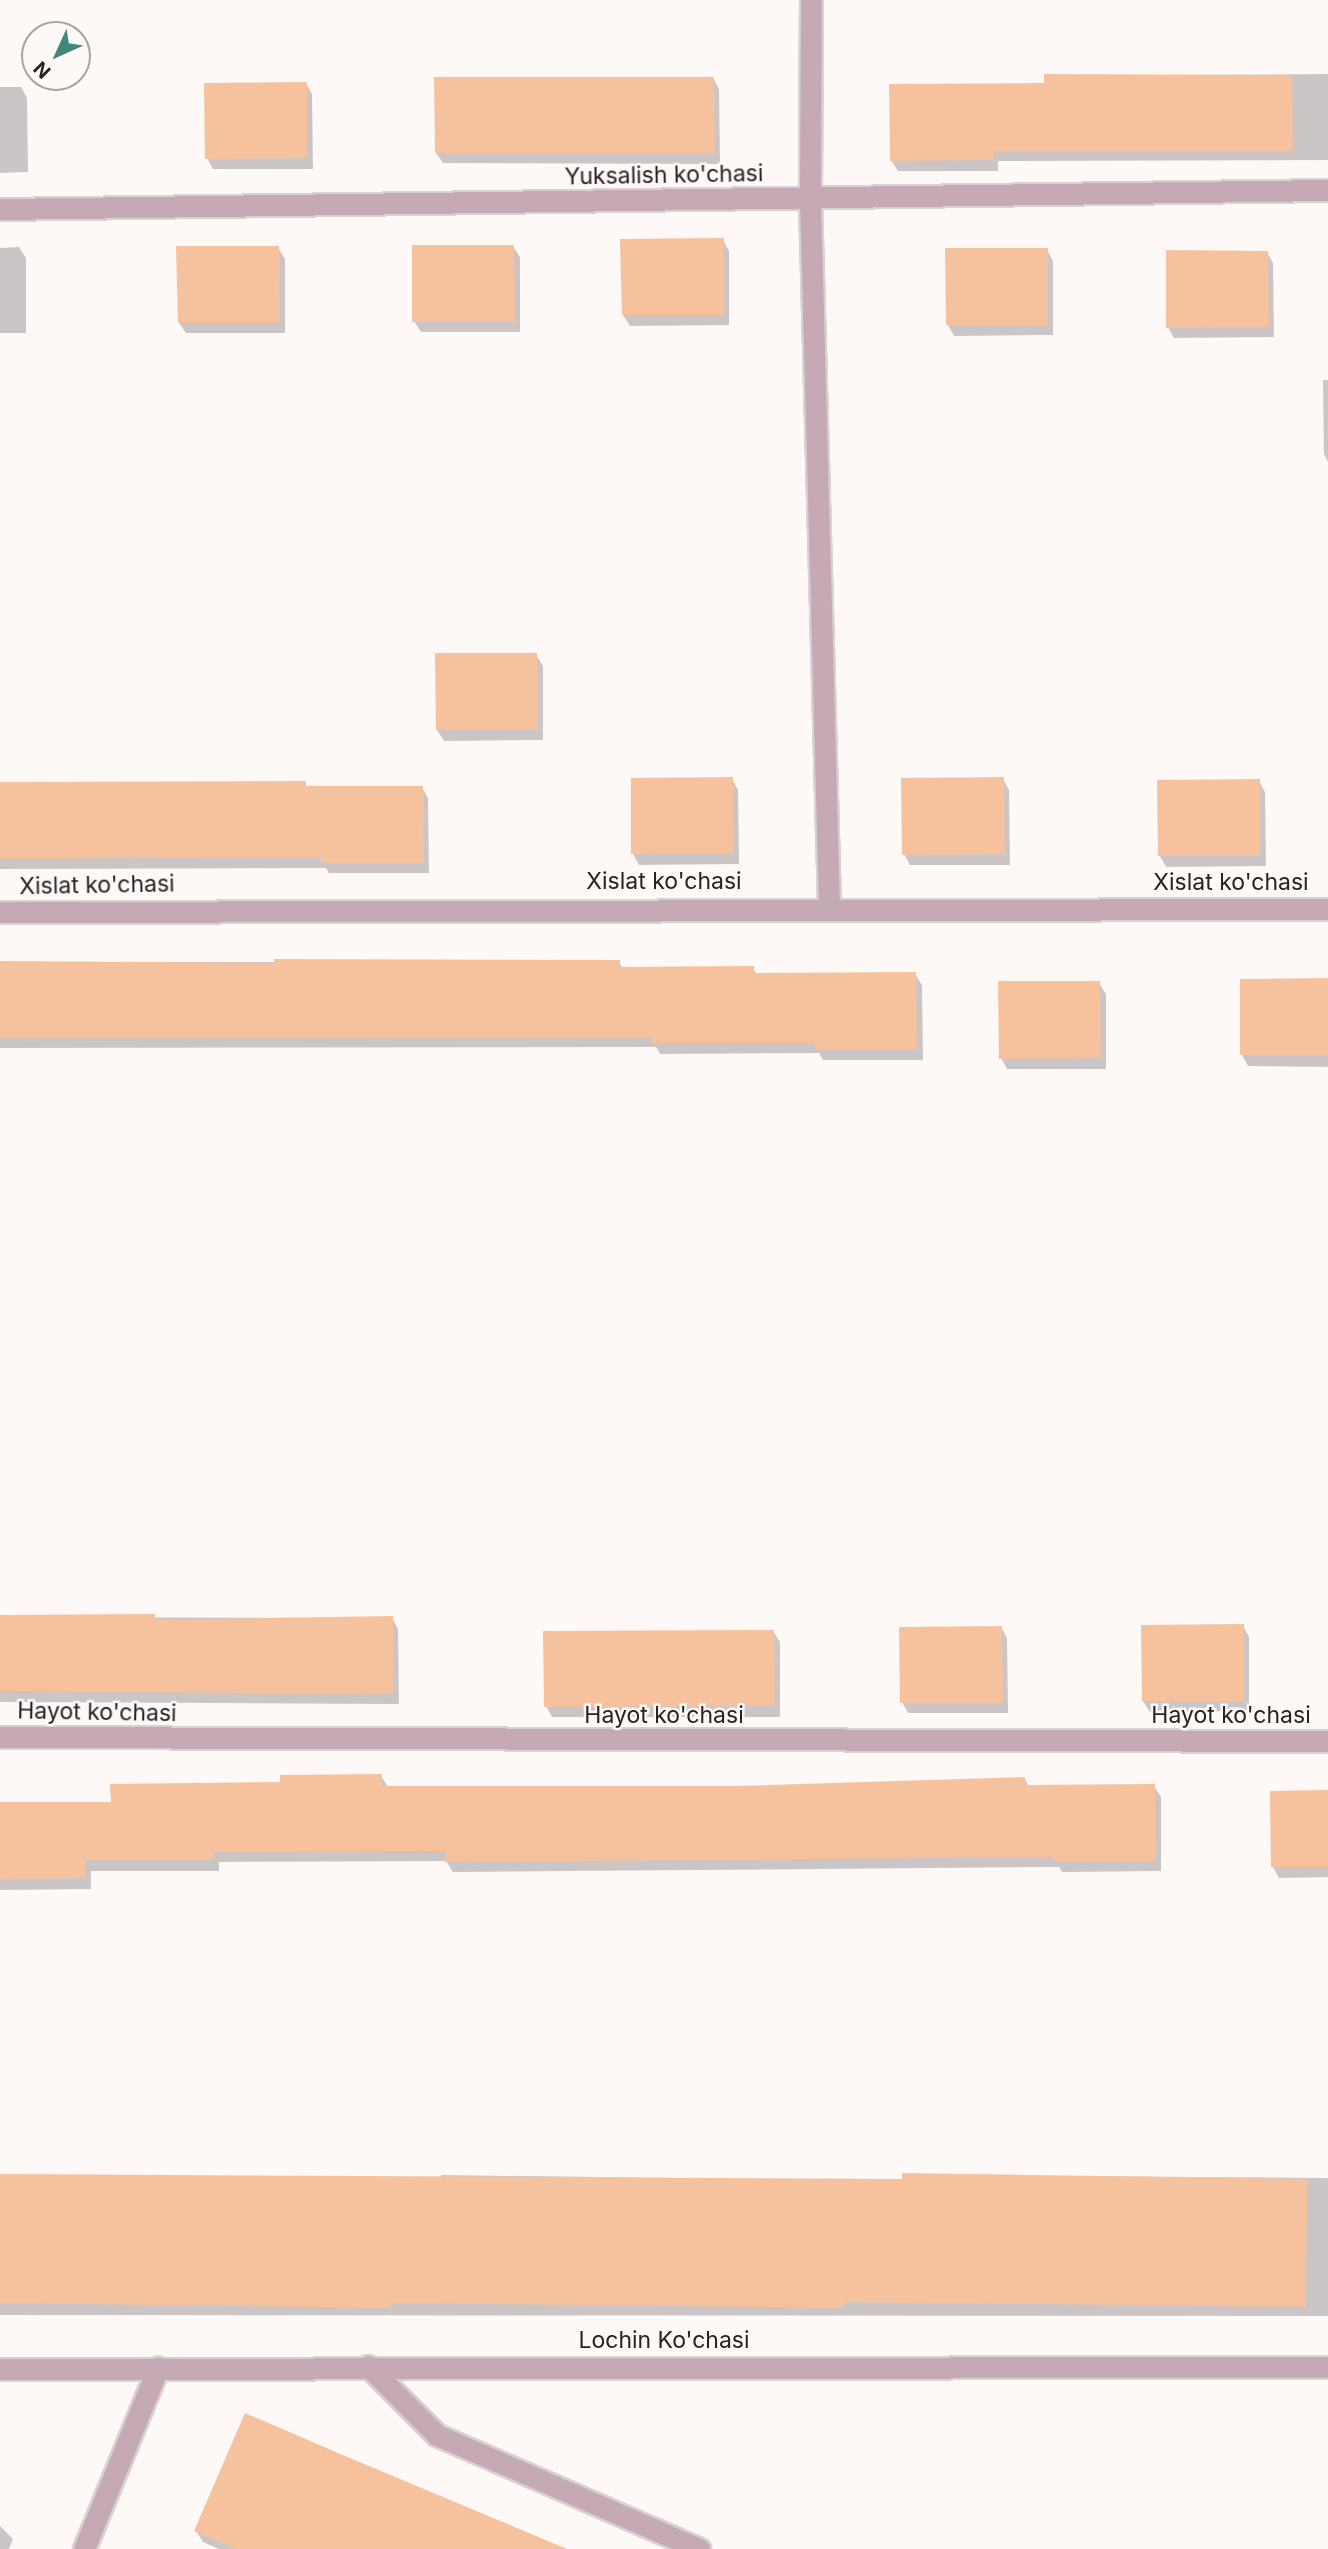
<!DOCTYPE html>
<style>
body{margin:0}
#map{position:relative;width:1328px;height:2549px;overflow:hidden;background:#fef8f7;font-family:Inter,sans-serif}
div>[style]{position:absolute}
.shadow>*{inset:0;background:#0003}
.building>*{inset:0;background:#f5c29d}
.roads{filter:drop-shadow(2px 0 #d7d2d1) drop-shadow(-2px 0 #d7d2d1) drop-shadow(0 2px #d7d2d1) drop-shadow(0 -2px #d7d2d1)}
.street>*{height:21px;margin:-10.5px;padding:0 10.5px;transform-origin:10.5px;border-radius:10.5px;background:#c6aab3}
span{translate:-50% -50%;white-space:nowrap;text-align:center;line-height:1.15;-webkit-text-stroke:5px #fef8f7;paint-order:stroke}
.street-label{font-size:23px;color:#272323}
.north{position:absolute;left:21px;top:21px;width:70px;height:70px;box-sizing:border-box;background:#fef8f7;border:2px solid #a8a3a2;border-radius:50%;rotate:225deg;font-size:19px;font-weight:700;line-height:28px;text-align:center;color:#272323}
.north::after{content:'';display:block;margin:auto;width:24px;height:32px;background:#42877c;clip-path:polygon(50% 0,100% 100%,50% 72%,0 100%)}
</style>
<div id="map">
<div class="shadow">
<div style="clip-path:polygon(1328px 74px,1328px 160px,998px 161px,998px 171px,898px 171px,891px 160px,1046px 85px,1046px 76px)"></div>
<div style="clip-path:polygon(713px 78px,719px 89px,720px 164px,443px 163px,436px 153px)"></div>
<div style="clip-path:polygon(306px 83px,312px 94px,313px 169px,213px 169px,207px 158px)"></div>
<div style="clip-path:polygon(0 87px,21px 87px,27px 98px,28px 172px,0 173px)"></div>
<div style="clip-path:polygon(723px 240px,729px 251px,729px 325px,630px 326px,623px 315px)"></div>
<div style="clip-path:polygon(513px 246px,520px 257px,520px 332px,421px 332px,414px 321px)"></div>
<div style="clip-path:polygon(19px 247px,26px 258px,26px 333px,0 333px,0 248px)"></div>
<div style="clip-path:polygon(278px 248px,285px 259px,285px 333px,186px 333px,179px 323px)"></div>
<div style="clip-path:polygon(1047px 250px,1053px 261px,1053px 335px,954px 336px,948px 325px)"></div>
<div style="clip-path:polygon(1267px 252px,1273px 263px,1274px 337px,1174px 338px,1168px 327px)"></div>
<div style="clip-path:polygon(1323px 380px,1328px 380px,1328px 462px,1324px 454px)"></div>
<div style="clip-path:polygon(536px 655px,543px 666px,543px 740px,444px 741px,437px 730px)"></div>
<div style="clip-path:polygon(732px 779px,738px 790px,739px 864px,639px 865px,633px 854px)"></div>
<div style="clip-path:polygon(1003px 779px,1009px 790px,1010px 865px,910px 865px,904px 854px)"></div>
<div style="clip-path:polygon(1259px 781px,1265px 792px,1266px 866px,1166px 867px,1160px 856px)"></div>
<div style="clip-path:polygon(305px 783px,308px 788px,422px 788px,428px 798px,429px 873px,329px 873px,326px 868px,0 869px,0 784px)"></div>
<div style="clip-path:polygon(0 962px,619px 962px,623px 969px,753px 968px,757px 975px,915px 974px,922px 985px,923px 1060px,823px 1060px,819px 1053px,660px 1054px,656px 1047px,0 1048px)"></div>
<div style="clip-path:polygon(1328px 980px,1328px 1067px,1248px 1066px,1242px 1055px)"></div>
<div style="clip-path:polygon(1099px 983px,1106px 994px,1106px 1069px,1007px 1069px,1001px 1058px)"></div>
<div style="clip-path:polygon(0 1617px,392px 1618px,398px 1629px,399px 1704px,0 1702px)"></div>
<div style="clip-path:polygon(1243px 1626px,1249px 1637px,1249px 1711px,1150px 1712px,1143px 1701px)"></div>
<div style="clip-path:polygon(1001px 1627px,1007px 1638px,1008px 1713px,908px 1713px,902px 1702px)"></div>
<div style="clip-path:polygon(773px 1631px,780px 1642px,780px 1717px,552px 1717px,546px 1706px)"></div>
<div style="clip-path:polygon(381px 1776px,388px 1787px,736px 1788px,1024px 1778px,1029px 1787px,1154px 1786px,1161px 1797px,1161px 1871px,1062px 1872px,1059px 1867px,453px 1872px,446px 1861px,219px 1862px,219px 1871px,91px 1871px,91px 1889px,0 1890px,0 1804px,112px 1804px)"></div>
<div style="clip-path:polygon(1328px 1793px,1328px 1877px,1279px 1878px,1273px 1867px)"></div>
<div style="clip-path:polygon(441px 2175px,903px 2181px,903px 2175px,1328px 2178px,1328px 2316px,0 2315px,0 2177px,441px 2181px)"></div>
<div style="clip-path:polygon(0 2526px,13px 2539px,9px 2549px,0 2549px)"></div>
<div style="clip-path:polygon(196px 2531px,566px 2549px,219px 2549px,203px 2542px)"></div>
</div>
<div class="building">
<div style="clip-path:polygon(1044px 74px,1292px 75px,1293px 151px,993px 151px,993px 160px,890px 161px,889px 84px,1044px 83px)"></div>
<div style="clip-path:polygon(434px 77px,714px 77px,715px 153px,435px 153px)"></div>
<div style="clip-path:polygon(307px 82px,307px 158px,205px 159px,204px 83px)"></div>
<div style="clip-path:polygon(724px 238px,724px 315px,622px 315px,620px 239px)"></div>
<div style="clip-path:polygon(412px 245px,514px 245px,515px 322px,412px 322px)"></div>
<div style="clip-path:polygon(176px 246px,279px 246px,280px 323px,178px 323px)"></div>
<div style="clip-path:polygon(945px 248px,1048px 248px,1048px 325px,946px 325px)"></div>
<div style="clip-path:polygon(1166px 250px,1268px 251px,1269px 327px,1166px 328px)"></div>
<div style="clip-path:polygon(435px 653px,537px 653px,538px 730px,436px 730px)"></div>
<div style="clip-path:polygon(733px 777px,734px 853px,631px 854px,631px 778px)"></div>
<div style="clip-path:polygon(1004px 777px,1005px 854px,902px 855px,901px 778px)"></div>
<div style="clip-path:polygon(1260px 779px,1260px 856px,1158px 856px,1157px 780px)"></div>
<div style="clip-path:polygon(306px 781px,306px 786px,423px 786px,424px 863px,321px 863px,321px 857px,0 859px,0 782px)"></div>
<div style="clip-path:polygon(274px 959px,620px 960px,620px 967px,754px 966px,754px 973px,916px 972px,917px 1050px,815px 1050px,815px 1043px,652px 1043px,652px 1037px,0 1037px,0 961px,274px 963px)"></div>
<div style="clip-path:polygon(1328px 978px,1328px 1055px,1240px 1055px,1240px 979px)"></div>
<div style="clip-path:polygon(998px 981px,1100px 981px,1101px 1058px,999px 1059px)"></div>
<div style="clip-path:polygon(155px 1614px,155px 1620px,393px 1616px,393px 1694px,0 1691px,0 1615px)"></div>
<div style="clip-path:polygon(1244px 1624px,1244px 1701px,1142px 1701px,1141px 1625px)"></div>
<div style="clip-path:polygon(1002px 1626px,1003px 1703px,900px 1703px,899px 1627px)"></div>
<div style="clip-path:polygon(774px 1630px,775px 1706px,544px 1707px,543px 1631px)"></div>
<div style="clip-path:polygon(382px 1774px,382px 1786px,736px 1786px,1025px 1777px,1025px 1785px,1155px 1784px,1156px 1861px,1054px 1861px,1054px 1857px,445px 1862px,445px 1851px,214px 1852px,214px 1860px,85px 1860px,86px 1878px,0 1879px,0 1802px,111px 1802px,110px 1784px,280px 1782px,280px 1775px)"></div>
<div style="clip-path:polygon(1328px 1790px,1328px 1867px,1271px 1867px,1270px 1791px)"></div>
<div style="clip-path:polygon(902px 2173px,1307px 2179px,1306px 2307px,844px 2302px,844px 2308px,391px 2303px,391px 2308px,0 2303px,0 2174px,902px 2179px)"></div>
<div style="clip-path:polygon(245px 2413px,345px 2456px,567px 2549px,236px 2549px,194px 2531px)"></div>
</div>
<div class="roads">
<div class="street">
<div style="left:811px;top:0;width:200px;rotate:90.3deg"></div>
<div style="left:810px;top:200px;width:708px;rotate:88.46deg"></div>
<div style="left:0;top:209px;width:1328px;rotate:-0.82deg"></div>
<div style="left:0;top:912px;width:1328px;rotate:-0.13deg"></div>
<div style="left:0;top:1737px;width:1328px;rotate:0.17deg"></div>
<div style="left:368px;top:2366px;width:98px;rotate:45deg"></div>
<div style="left:437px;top:2435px;width:286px;rotate:23.5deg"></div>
<div style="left:0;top:2369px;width:1328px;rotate:-0.09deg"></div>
<div style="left:84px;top:2549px;width:196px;rotate:-67.8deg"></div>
</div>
</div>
<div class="street-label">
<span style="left:664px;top:175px;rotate:-1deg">Yuksalish ko'chasi</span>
<span style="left:664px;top:881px">Xislat ko'chasi</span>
<span style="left:1231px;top:882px">Xislat ko'chasi</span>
<span style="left:97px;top:885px;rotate:-1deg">Xislat ko'chasi</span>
<span style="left:97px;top:1712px;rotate:1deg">Hayot ko'chasi</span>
<span style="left:664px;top:1715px">Hayot ko'chasi</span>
<span style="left:1231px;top:1715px">Hayot ko'chasi</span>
<span style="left:664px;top:2340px">Lochin Ko'chasi</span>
</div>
<div class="north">N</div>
</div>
